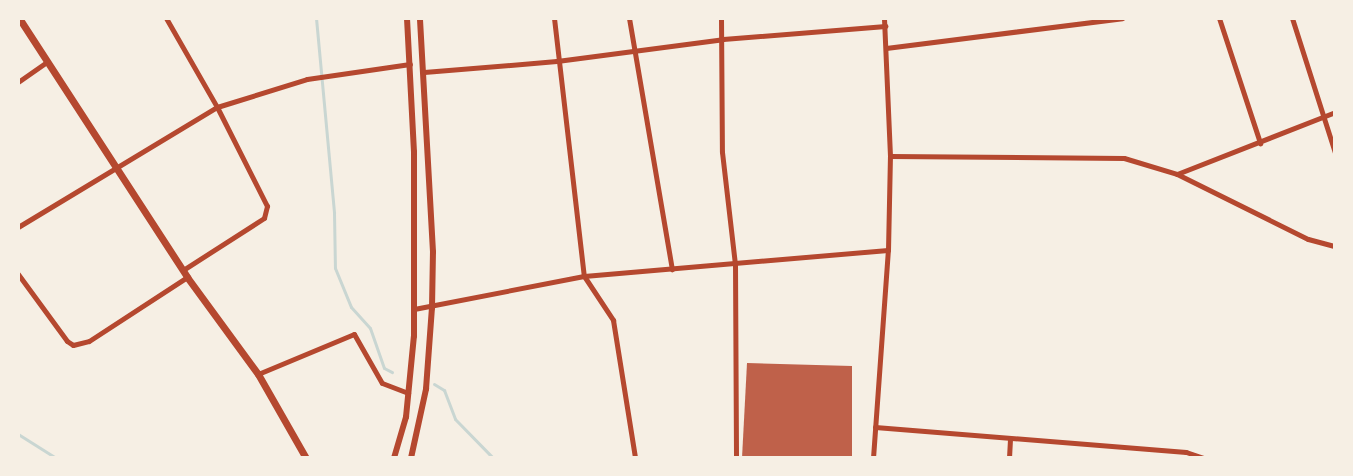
<!DOCTYPE html>
<style>
body{margin:0}
#map{position:relative;width:1353px;height:476px;overflow:hidden;background:#f6efe4;font-family:"IBM Plex Sans",sans-serif}
div>[style]{position:absolute}
.stream>*{height:3px;margin:-1.5px;padding:0 1.5px;transform-origin:1.5px;border-radius:1.5px;background:#c9d6d2}
.building>*{inset:0;background:#bf614a}
.minor>*{height:5px;margin:-2.5px;padding:0 2.5px;transform-origin:2.5px;border-radius:2.5px;background:#b5482f}
.tertiary>*{height:6px;margin:-3px;padding:0 3px;transform-origin:3px;border-radius:3px;background:#b5482f}
.secondary>*{height:7px;margin:-3.5px;padding:0 3.5px;transform-origin:3.5px;border-radius:3.5px;background:#b5482f}
span{translate:-50% -50%;white-space:nowrap;text-align:center;line-height:1.15;-webkit-text-stroke:4.5px #f6efe4;paint-order:stroke}
.frame{position:absolute;inset:0;border:20px solid #f6efe4;pointer-events:none}
</style>
<div id="map">
<div class="stream">
<div style="left:316px;top:18px;width:196px;rotate:84.7deg"></div>
<div style="left:334px;top:213px;width:55px;rotate:89deg"></div>
<div style="left:335px;top:268px;width:42px;rotate:67.7deg"></div>
<div style="left:351px;top:307px;width:28px;rotate:48deg"></div>
<div style="left:370px;top:328px;width:42px;rotate:70.7deg"></div>
<div style="left:384px;top:368px;width:9px;rotate:27deg"></div>
<div style="left:434px;top:384px;width:12px;rotate:31deg"></div>
<div style="left:444px;top:390px;width:31px;rotate:69deg"></div>
<div style="left:455px;top:419px;width:54px;rotate:45.7deg"></div>
<div style="left:18px;top:434px;width:45px;rotate:32.3deg"></div>
</div>
<div class="building">
<div style="clip-path:polygon(747px 363px,852px 366px,852px 458px,742px 458px)"></div>
</div>
<div class="minor">
<div style="left:166px;top:18px;width:103px;rotate:60.2deg"></div>
<div style="left:217px;top:107px;width:111px;rotate:63.2deg"></div>
<div style="left:267px;top:206px;width:12px;rotate:104deg"></div>
<div style="left:264px;top:218px;width:96px;rotate:147.3deg"></div>
<div style="left:554px;top:18px;width:260px;rotate:83.4deg"></div>
<div style="left:584px;top:276px;width:53px;rotate:56.6deg"></div>
<div style="left:613px;top:320px;width:140px;rotate:80.9deg"></div>
<div style="left:629px;top:18px;width:255px;rotate:80.3deg"></div>
<div style="left:721px;top:18px;width:134px;rotate:89.6deg"></div>
<div style="left:722px;top:152px;width:113px;rotate:83.4deg"></div>
<div style="left:735px;top:264px;width:194px;rotate:89.7deg"></div>
<div style="left:1219px;top:18px;width:132px;rotate:71.8deg"></div>
<div style="left:1292px;top:18px;width:142px;rotate:72.3deg"></div>
<div style="left:886px;top:48px;width:238px;rotate:-7.2deg"></div>
<div style="left:424px;top:72px;width:133px;rotate:-4.7deg"></div>
<div style="left:557px;top:61px;width:167px;rotate:-7.5deg"></div>
<div style="left:723px;top:39px;width:163px;rotate:-4.6deg"></div>
<div style="left:18px;top:82px;width:35px;rotate:-35deg"></div>
<div style="left:890px;top:156px;width:234px;rotate:0.5deg"></div>
<div style="left:1124px;top:158px;width:55px;rotate:16.8deg"></div>
<div style="left:1177px;top:174px;width:146px;rotate:26.4deg"></div>
<div style="left:1308px;top:239px;width:28px;rotate:15deg"></div>
<div style="left:1177px;top:174px;width:170px;rotate:-21.4deg"></div>
<div style="left:18px;top:227px;width:232px;rotate:-31.1deg"></div>
<div style="left:217px;top:107px;width:94px;rotate:-17.3deg"></div>
<div style="left:307px;top:79px;width:104px;rotate:-8.3deg"></div>
<div style="left:18px;top:274px;width:83px;rotate:53.8deg"></div>
<div style="left:67px;top:341px;width:7px;rotate:34deg"></div>
<div style="left:73px;top:345px;width:16px;rotate:-14deg"></div>
<div style="left:89px;top:341px;width:117px;rotate:-33.1deg"></div>
<div style="left:414px;top:309px;width:173px;rotate:-11deg"></div>
<div style="left:584px;top:276px;width:305px;rotate:-4.9deg"></div>
<div style="left:258px;top:374px;width:104px;rotate:-22.6deg"></div>
<div style="left:354px;top:334px;width:56px;rotate:60.3deg"></div>
<div style="left:382px;top:383px;width:28px;rotate:21deg"></div>
<div style="left:875px;top:427px;width:312px;rotate:4.6deg"></div>
<div style="left:1186px;top:452px;width:18px;rotate:19deg"></div>
<div style="left:873px;top:458px;width:209px;rotate:-85.9deg"></div>
<div style="left:888px;top:250px;width:94px;rotate:-88.8deg"></div>
<div style="left:890px;top:156px;width:138px;rotate:-92.5deg"></div>
<div style="left:1009px;top:458px;width:18px;rotate:-87deg"></div>
</div>
<div class="tertiary">
<div style="left:394px;top:458px;width:43px;rotate:-73.7deg"></div>
<div style="left:406px;top:417px;width:81px;rotate:-84.4deg"></div>
<div style="left:414px;top:336px;width:184px;rotate:-90deg"></div>
<div style="left:414px;top:152px;width:134px;rotate:-93deg"></div>
<div style="left:411px;top:458px;width:71px;rotate:-77.7deg"></div>
<div style="left:426px;top:389px;width:81px;rotate:-85.8deg"></div>
<div style="left:432px;top:308px;width:56px;rotate:-89deg"></div>
<div style="left:433px;top:252px;width:234px;rotate:-93.2deg"></div>
</div>
<div class="secondary">
<div style="left:19px;top:18px;width:309px;rotate:57deg"></div>
<div style="left:187px;top:277px;width:120px;rotate:53.8deg"></div>
<div style="left:258px;top:374px;width:97px;rotate:60.3deg"></div>
</div>
<div class="frame"></div>
</div>
